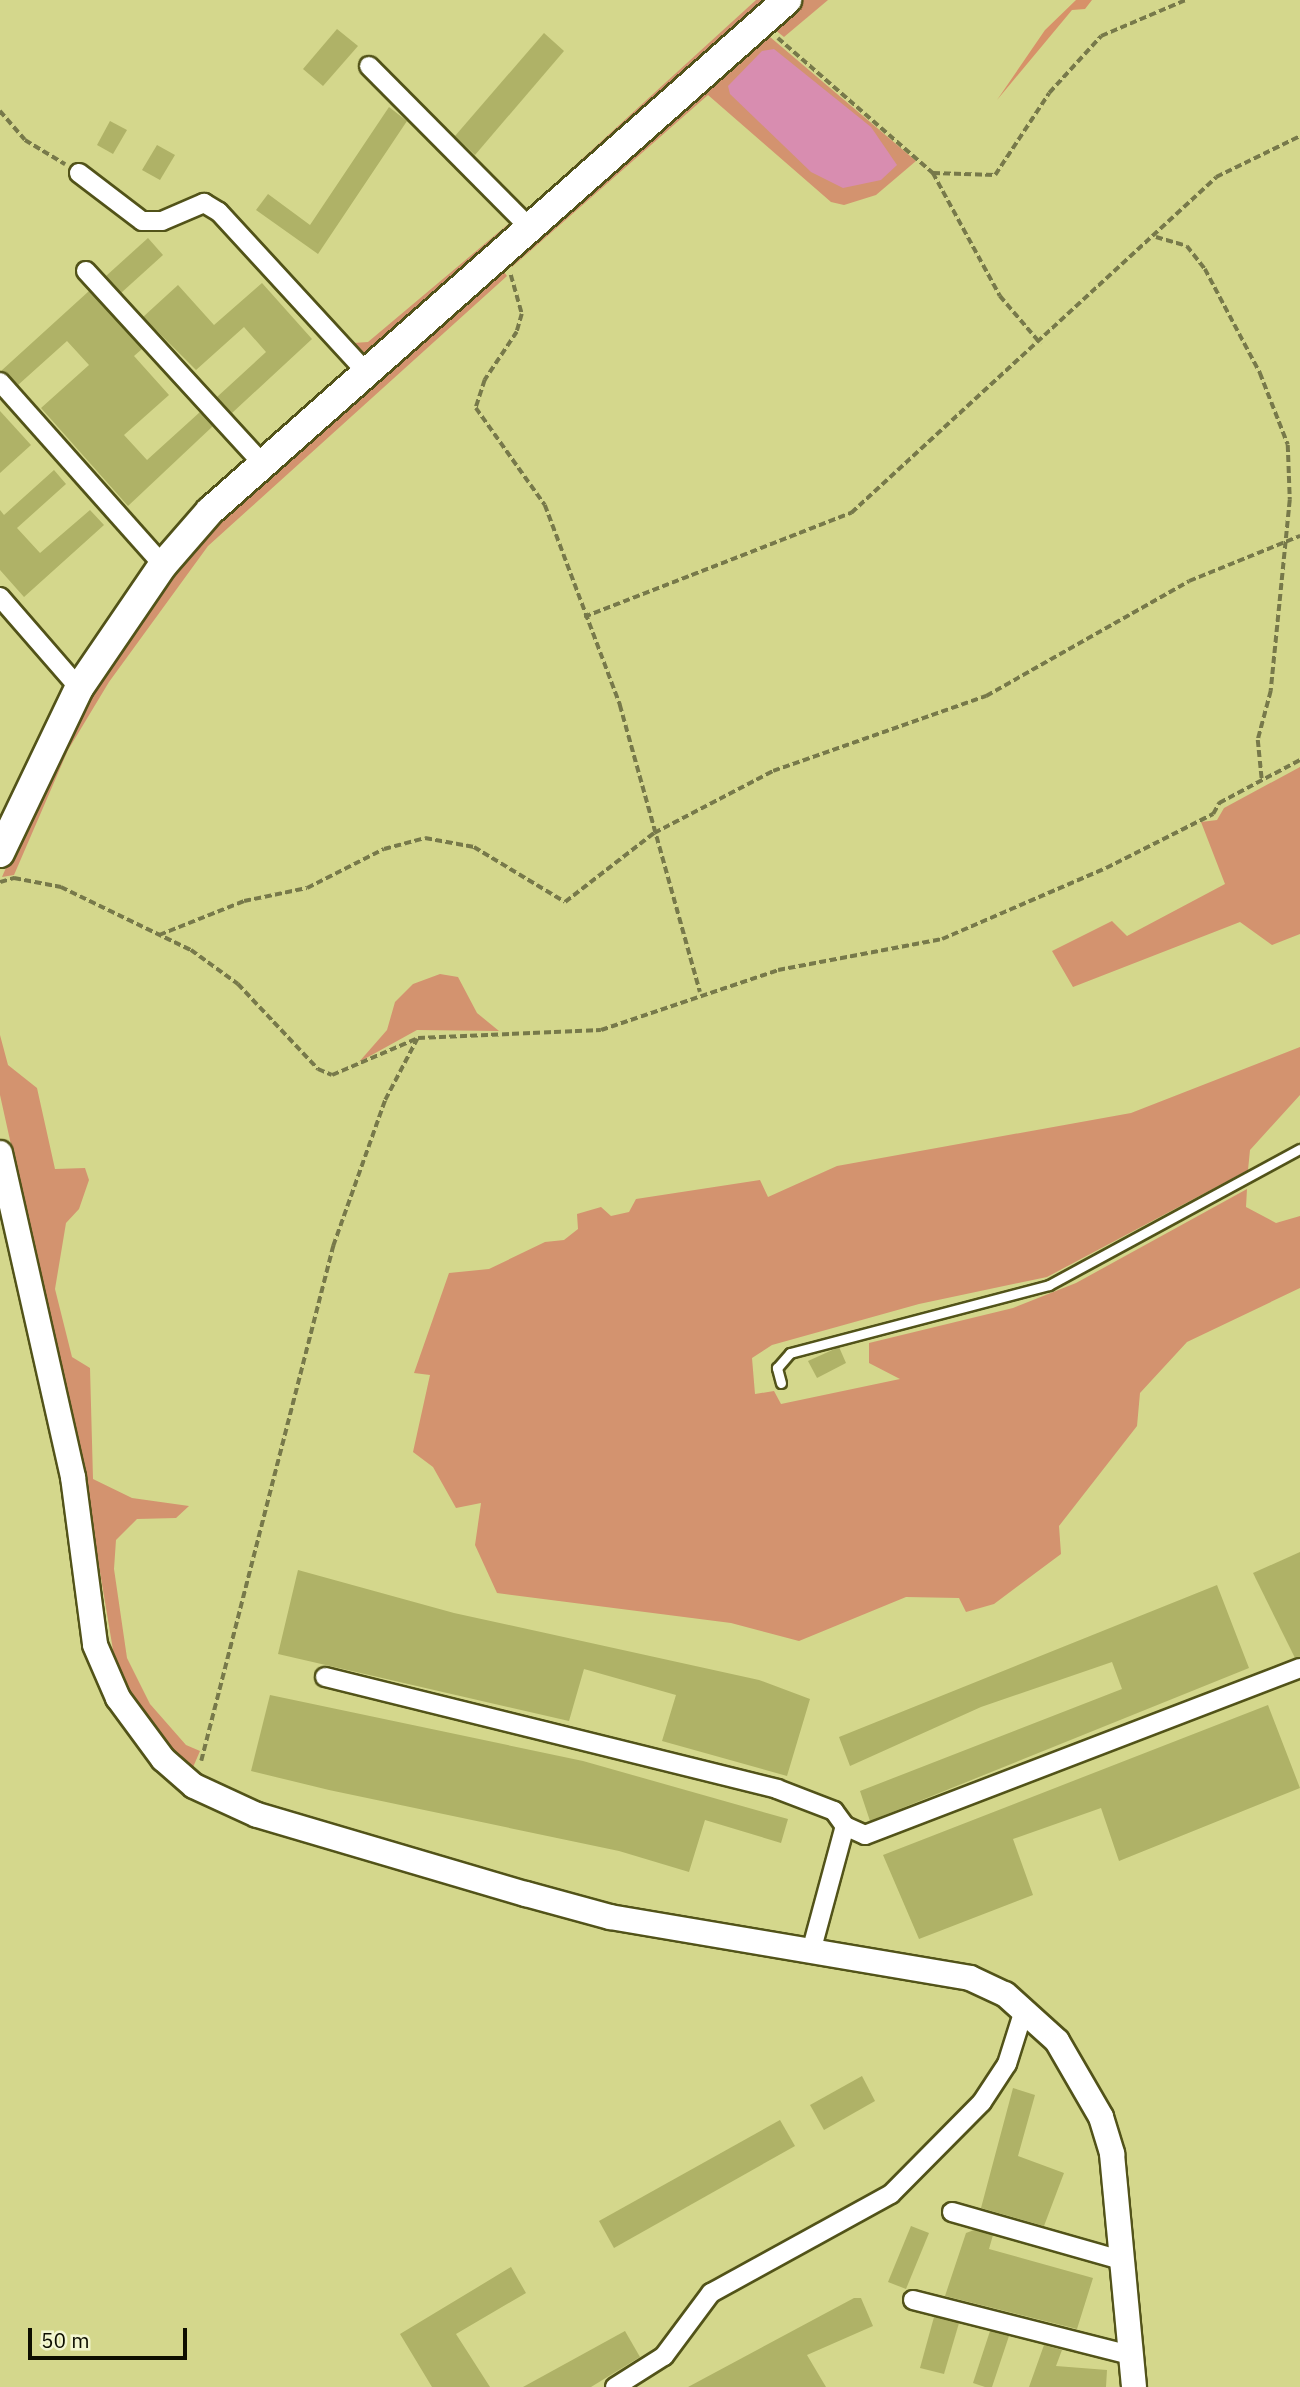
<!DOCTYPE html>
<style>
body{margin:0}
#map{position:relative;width:1300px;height:2387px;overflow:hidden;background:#d4d78c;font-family:"IBM Plex Sans",sans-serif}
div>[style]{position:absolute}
.green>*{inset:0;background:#d3936f}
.forest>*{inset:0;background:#d79169}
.water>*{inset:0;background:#d88db0}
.building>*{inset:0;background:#afb267}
.path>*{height:3.5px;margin-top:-1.75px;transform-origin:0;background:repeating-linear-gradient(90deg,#77794a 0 7px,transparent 0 10.5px)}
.roads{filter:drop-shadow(2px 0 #525319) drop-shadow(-2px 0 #525319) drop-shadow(0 2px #525319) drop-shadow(0 -2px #525319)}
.lane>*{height:9px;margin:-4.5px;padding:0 4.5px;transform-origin:4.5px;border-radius:4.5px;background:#fff}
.street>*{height:18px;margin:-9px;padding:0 9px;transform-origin:9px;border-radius:9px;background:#fff}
.secondary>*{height:24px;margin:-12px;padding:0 12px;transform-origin:12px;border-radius:12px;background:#fff}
.primary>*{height:28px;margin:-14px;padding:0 14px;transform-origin:14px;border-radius:14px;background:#fff}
span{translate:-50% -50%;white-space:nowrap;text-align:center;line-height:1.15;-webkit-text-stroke:5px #f3f6d0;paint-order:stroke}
.scale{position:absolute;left:28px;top:2328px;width:159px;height:32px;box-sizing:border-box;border:4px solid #0e0e00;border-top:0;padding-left:9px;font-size:21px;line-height:24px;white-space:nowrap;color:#0e0e00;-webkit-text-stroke:5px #f3f6d0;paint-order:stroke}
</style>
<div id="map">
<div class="green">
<div style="clip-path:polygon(756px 0,774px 0,532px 216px,526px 210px)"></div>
<div style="clip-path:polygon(798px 0,828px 0,784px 37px,769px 25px)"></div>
<div style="clip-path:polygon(763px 31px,916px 161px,876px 195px,844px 205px,831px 202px,708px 95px,512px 267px,504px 260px)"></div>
<div style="clip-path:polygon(513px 220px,367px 356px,362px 354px,353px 343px,368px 342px)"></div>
<div style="clip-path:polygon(498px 263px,507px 276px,208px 546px,109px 682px,68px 750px,14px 875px,2px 877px,63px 735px,188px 548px)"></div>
<div style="clip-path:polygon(1300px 767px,1300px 934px,1272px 945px,1240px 922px,1073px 987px,1052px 951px,1112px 921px,1127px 936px,1225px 884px,1201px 822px,1217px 820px,1224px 808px)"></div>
<div style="clip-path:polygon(440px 974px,458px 977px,477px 1013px,499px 1031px,417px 1030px,359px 1062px,387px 1030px,395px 1002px,413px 984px)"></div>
<div style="clip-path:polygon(0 1035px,8px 1065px,37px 1088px,55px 1169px,85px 1168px,89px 1180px,79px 1209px,66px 1223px,55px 1289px,72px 1357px,90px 1368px,93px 1479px,132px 1498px,189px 1506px,176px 1518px,137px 1519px,116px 1540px,114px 1569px,127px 1658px,150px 1704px,186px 1745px,200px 1751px,191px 1772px,124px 1689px,115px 1662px,83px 1470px,0 1095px)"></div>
<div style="clip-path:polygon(1300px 1047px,1300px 1095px,1250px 1150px,1248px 1170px,1047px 1277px,919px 1304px,772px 1345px,752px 1358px,755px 1394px,774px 1391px,781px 1404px,900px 1379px,869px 1363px,869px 1343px,1013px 1308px,1076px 1283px,1247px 1189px,1246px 1207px,1276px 1223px,1300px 1216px,1300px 1288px,1187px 1342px,1140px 1393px,1137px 1426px,1059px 1526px,1061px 1554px,994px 1604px,966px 1612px,959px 1598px,906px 1597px,799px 1641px,731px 1623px,497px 1593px,475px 1545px,481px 1503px,456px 1508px,433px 1467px,413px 1452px,430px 1375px,414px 1373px,449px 1273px,489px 1269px,545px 1242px,564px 1240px,578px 1229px,577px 1214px,601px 1207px,611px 1216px,629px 1212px,636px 1199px,760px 1180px,768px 1197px,837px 1166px,1131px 1113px)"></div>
</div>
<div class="forest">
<div style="clip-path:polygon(1076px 0,1092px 0,1085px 9px,1072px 10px,997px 100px,1045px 30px)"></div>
</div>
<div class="water">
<div style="clip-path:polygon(774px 49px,871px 127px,897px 165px,881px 180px,843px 188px,811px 172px,730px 94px,728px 86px,762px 51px)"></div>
</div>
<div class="building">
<div style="clip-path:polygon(337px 29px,358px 46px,323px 86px,303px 69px)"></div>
<div style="clip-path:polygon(544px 33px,564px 51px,475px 155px,455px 136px)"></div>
<div style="clip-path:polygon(389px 107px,407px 121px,318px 254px,256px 210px,268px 194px,310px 225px)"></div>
<div style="clip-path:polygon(110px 121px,127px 130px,113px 154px,97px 145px)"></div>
<div style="clip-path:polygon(157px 145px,175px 155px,160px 180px,142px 170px)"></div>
<div style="clip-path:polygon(148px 238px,163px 255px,121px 293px,106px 276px)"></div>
<div style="clip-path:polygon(262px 283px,312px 339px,232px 413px,217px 397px,266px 352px,244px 327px,196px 370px,143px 317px,178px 285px,214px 325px)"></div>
<div style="clip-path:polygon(89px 291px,142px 349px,134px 356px,169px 395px,124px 435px,147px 460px,200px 412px,213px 426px,128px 506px,41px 408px,89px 365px,67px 341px,18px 385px,1px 371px)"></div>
<div style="clip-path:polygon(0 411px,31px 445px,0 473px)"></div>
<div style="clip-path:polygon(54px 470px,66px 484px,17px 528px,40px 553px,90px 510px,104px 525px,24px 597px,0 570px,0 510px,4px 515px)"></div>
<div style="clip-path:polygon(839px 1347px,846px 1363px,817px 1378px,808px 1361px)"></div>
<div style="clip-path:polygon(1300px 1552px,1300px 1657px,1295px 1658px,1253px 1573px)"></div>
<div style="clip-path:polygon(298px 1570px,454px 1613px,759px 1680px,810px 1699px,787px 1776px,662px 1741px,676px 1695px,584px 1669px,569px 1721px,278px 1654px)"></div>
<div style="clip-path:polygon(1217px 1585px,1249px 1668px,870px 1821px,860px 1791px,1122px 1689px,1112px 1662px,981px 1707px,850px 1766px,839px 1737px)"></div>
<div style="clip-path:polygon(270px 1695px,583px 1761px,788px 1819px,781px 1843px,705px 1820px,689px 1872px,619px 1851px,329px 1790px,251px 1771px)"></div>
<div style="clip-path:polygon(1268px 1705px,1300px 1788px,1119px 1861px,1101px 1808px,1013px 1839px,1033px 1895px,919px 1939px,883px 1855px)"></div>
<div style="clip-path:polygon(862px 2076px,875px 2101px,824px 2130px,810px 2105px)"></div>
<div style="clip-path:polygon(1013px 2088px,1035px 2095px,1018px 2156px,1064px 2173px,1044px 2226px,981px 2208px)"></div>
<div style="clip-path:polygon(780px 2120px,795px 2146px,614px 2248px,599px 2221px)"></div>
<div style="clip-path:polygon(911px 2226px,929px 2233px,906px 2289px,888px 2282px)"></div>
<div style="clip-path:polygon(974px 2230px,993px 2235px,989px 2249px,1093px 2278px,1077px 2329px,945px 2296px,966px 2233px)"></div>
<div style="clip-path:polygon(511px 2267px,526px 2293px,456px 2334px,490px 2387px,432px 2387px,400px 2334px)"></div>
<div style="clip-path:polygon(854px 2298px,861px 2298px,873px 2326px,807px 2355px,826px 2387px,688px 2387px)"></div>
<div style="clip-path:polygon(934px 2317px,959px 2323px,944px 2374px,920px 2368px)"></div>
<div style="clip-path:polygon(625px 2331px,640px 2357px,591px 2387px,523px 2387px)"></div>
<div style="clip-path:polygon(990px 2331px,1009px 2336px,992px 2387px,985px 2387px,973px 2383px)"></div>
<div style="clip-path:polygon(1044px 2345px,1062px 2350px,1056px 2366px,1107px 2370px,1106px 2387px,1029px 2387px)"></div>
</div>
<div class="path">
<div style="left:778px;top:38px;width:206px;rotate:41.1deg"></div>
<div style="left:933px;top:173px;width:140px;rotate:61.4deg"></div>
<div style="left:1000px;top:296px;width:63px;rotate:49.5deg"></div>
<div style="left:0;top:111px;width:38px;rotate:49deg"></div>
<div style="left:25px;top:140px;width:47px;rotate:31deg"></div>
<div style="left:933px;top:173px;width:62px;rotate:1.8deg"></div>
<div style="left:995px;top:175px;width:98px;rotate:-56.6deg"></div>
<div style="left:1049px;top:93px;width:77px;rotate:-47.6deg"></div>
<div style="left:1101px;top:36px;width:92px;rotate:-23deg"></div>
<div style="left:1156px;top:237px;width:32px;rotate:16deg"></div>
<div style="left:1187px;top:246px;width:29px;rotate:52deg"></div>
<div style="left:1205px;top:269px;width:118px;rotate:62.1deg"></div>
<div style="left:1260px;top:373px;width:77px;rotate:68.7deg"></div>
<div style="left:1288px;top:445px;width:55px;rotate:87.9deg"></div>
<div style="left:1290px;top:500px;width:192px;rotate:95.7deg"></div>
<div style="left:1271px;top:691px;width:51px;rotate:104.9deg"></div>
<div style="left:1258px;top:740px;width:40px;rotate:84.3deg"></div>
<div style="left:511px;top:275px;width:41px;rotate:74.2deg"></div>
<div style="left:522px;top:314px;width:19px;rotate:106deg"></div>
<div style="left:517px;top:332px;width:58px;rotate:123.7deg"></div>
<div style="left:485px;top:380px;width:29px;rotate:108deg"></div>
<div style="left:476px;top:408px;width:119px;rotate:54.6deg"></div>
<div style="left:545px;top:505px;width:214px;rotate:69.4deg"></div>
<div style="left:620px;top:705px;width:298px;rotate:74.4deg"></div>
<div style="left:584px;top:617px;width:287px;rotate:-21.3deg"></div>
<div style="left:851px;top:513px;width:496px;rotate:-42.6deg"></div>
<div style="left:1216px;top:177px;width:93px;rotate:-26deg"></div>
<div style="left:0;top:882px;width:15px;rotate:-16deg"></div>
<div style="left:14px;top:878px;width:48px;rotate:10.8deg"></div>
<div style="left:61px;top:887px;width:144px;rotate:25.9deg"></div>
<div style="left:191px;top:950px;width:58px;rotate:35.9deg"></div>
<div style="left:238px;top:984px;width:117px;rotate:46.7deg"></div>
<div style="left:318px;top:1069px;width:15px;rotate:23deg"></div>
<div style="left:332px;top:1075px;width:94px;rotate:-23.3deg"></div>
<div style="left:418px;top:1038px;width:183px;rotate:-2.5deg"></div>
<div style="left:601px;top:1030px;width:187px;rotate:-18.7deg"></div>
<div style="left:778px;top:970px;width:167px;rotate:-10.7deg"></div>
<div style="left:942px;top:939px;width:179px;rotate:-23.4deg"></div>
<div style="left:1106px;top:868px;width:120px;rotate:-26.8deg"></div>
<div style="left:1213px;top:814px;width:13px;rotate:-61deg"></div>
<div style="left:1219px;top:803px;width:92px;rotate:-28deg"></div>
<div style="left:159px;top:935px;width:92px;rotate:-21.8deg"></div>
<div style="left:244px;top:901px;width:64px;rotate:-11.7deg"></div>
<div style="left:307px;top:888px;width:86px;rotate:-26.9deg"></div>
<div style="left:384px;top:849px;width:42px;rotate:-15deg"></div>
<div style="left:425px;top:838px;width:50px;rotate:10.4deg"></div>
<div style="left:474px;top:847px;width:106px;rotate:31.1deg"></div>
<div style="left:565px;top:902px;width:113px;rotate:-37.8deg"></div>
<div style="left:654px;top:833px;width:134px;rotate:-27.5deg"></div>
<div style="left:773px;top:771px;width:226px;rotate:-19.4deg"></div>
<div style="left:986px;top:696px;width:233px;rotate:-29.5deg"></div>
<div style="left:1189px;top:581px;width:120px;rotate:-22.1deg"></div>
<div style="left:201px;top:1761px;width:532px;rotate:-75.62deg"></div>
<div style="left:333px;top:1246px;width:155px;rotate:-70.4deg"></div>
<div style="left:385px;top:1100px;width:69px;rotate:-62.3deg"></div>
</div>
<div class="roads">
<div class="lane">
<div style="left:781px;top:1383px;width:16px;rotate:-105deg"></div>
<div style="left:777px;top:1368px;width:20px;rotate:-49deg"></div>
<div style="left:790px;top:1353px;width:268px;rotate:-14.7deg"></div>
<div style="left:1049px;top:1285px;width:285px;rotate:-28.5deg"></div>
</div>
<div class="street">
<div style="left:369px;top:66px;width:228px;rotate:45.2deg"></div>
<div style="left:79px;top:173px;width:79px;rotate:37.3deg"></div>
<div style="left:142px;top:221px;width:20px"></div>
<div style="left:162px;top:221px;width:46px;rotate:-23.2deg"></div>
<div style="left:204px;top:203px;width:17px;rotate:31deg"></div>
<div style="left:219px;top:212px;width:216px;rotate:47.4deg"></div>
<div style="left:86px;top:271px;width:262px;rotate:47.5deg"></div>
<div style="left:0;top:382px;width:245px;rotate:48.3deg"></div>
<div style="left:0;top:597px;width:121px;rotate:49deg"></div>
<div style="left:325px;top:1677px;width:466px;rotate:13.9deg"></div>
<div style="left:777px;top:1789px;width:61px;rotate:21.1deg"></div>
<div style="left:834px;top:1811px;width:19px;rotate:54deg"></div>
<div style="left:845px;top:1826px;width:22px;rotate:24deg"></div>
<div style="left:865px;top:1835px;width:466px;rotate:-21deg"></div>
<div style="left:812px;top:1948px;width:126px;rotate:-74.9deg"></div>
<div style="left:952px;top:2212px;width:176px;rotate:15.9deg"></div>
<div style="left:913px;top:2300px;width:224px;rotate:14.2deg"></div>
<div style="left:615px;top:2387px;width:58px;rotate:-32.3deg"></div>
<div style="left:664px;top:2356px;width:79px;rotate:-53.3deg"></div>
<div style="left:711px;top:2293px;width:205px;rotate:-28.8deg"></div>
<div style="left:891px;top:2194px;width:129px;rotate:-45.3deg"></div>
<div style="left:982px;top:2102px;width:45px;rotate:-56.7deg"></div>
<div style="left:1007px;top:2064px;width:57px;rotate:-72.5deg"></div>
</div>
<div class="secondary">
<div style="left:0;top:1153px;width:332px;rotate:77.3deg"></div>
<div style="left:73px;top:1477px;width:169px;rotate:82.5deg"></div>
<div style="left:95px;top:1645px;width:58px;rotate:66.5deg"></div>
<div style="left:118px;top:1698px;width:76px;rotate:53.6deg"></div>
<div style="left:163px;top:1759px;width:41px;rotate:41.1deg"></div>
<div style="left:194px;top:1786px;width:69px;rotate:24.7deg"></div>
<div style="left:257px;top:1815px;width:280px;rotate:16.4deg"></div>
<div style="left:526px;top:1894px;width:87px;rotate:15.3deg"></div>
<div style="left:610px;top:1917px;width:365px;rotate:9.6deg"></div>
<div style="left:970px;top:1978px;width:38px;rotate:25deg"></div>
<div style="left:1005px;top:1994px;width:70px;rotate:42.1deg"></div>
<div style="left:1057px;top:2041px;width:88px;rotate:59.9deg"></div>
<div style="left:1101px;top:2117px;width:39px;rotate:73deg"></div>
<div style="left:1112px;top:2154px;width:234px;rotate:84.6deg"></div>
</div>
<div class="primary">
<div style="left:0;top:853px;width:183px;rotate:-64.4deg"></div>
<div style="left:79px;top:688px;width:149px;rotate:-55.7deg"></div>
<div style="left:163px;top:565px;width:72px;rotate:-49deg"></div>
<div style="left:210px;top:511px;width:771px;rotate:-41.53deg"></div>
</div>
</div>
<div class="scale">50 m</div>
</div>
